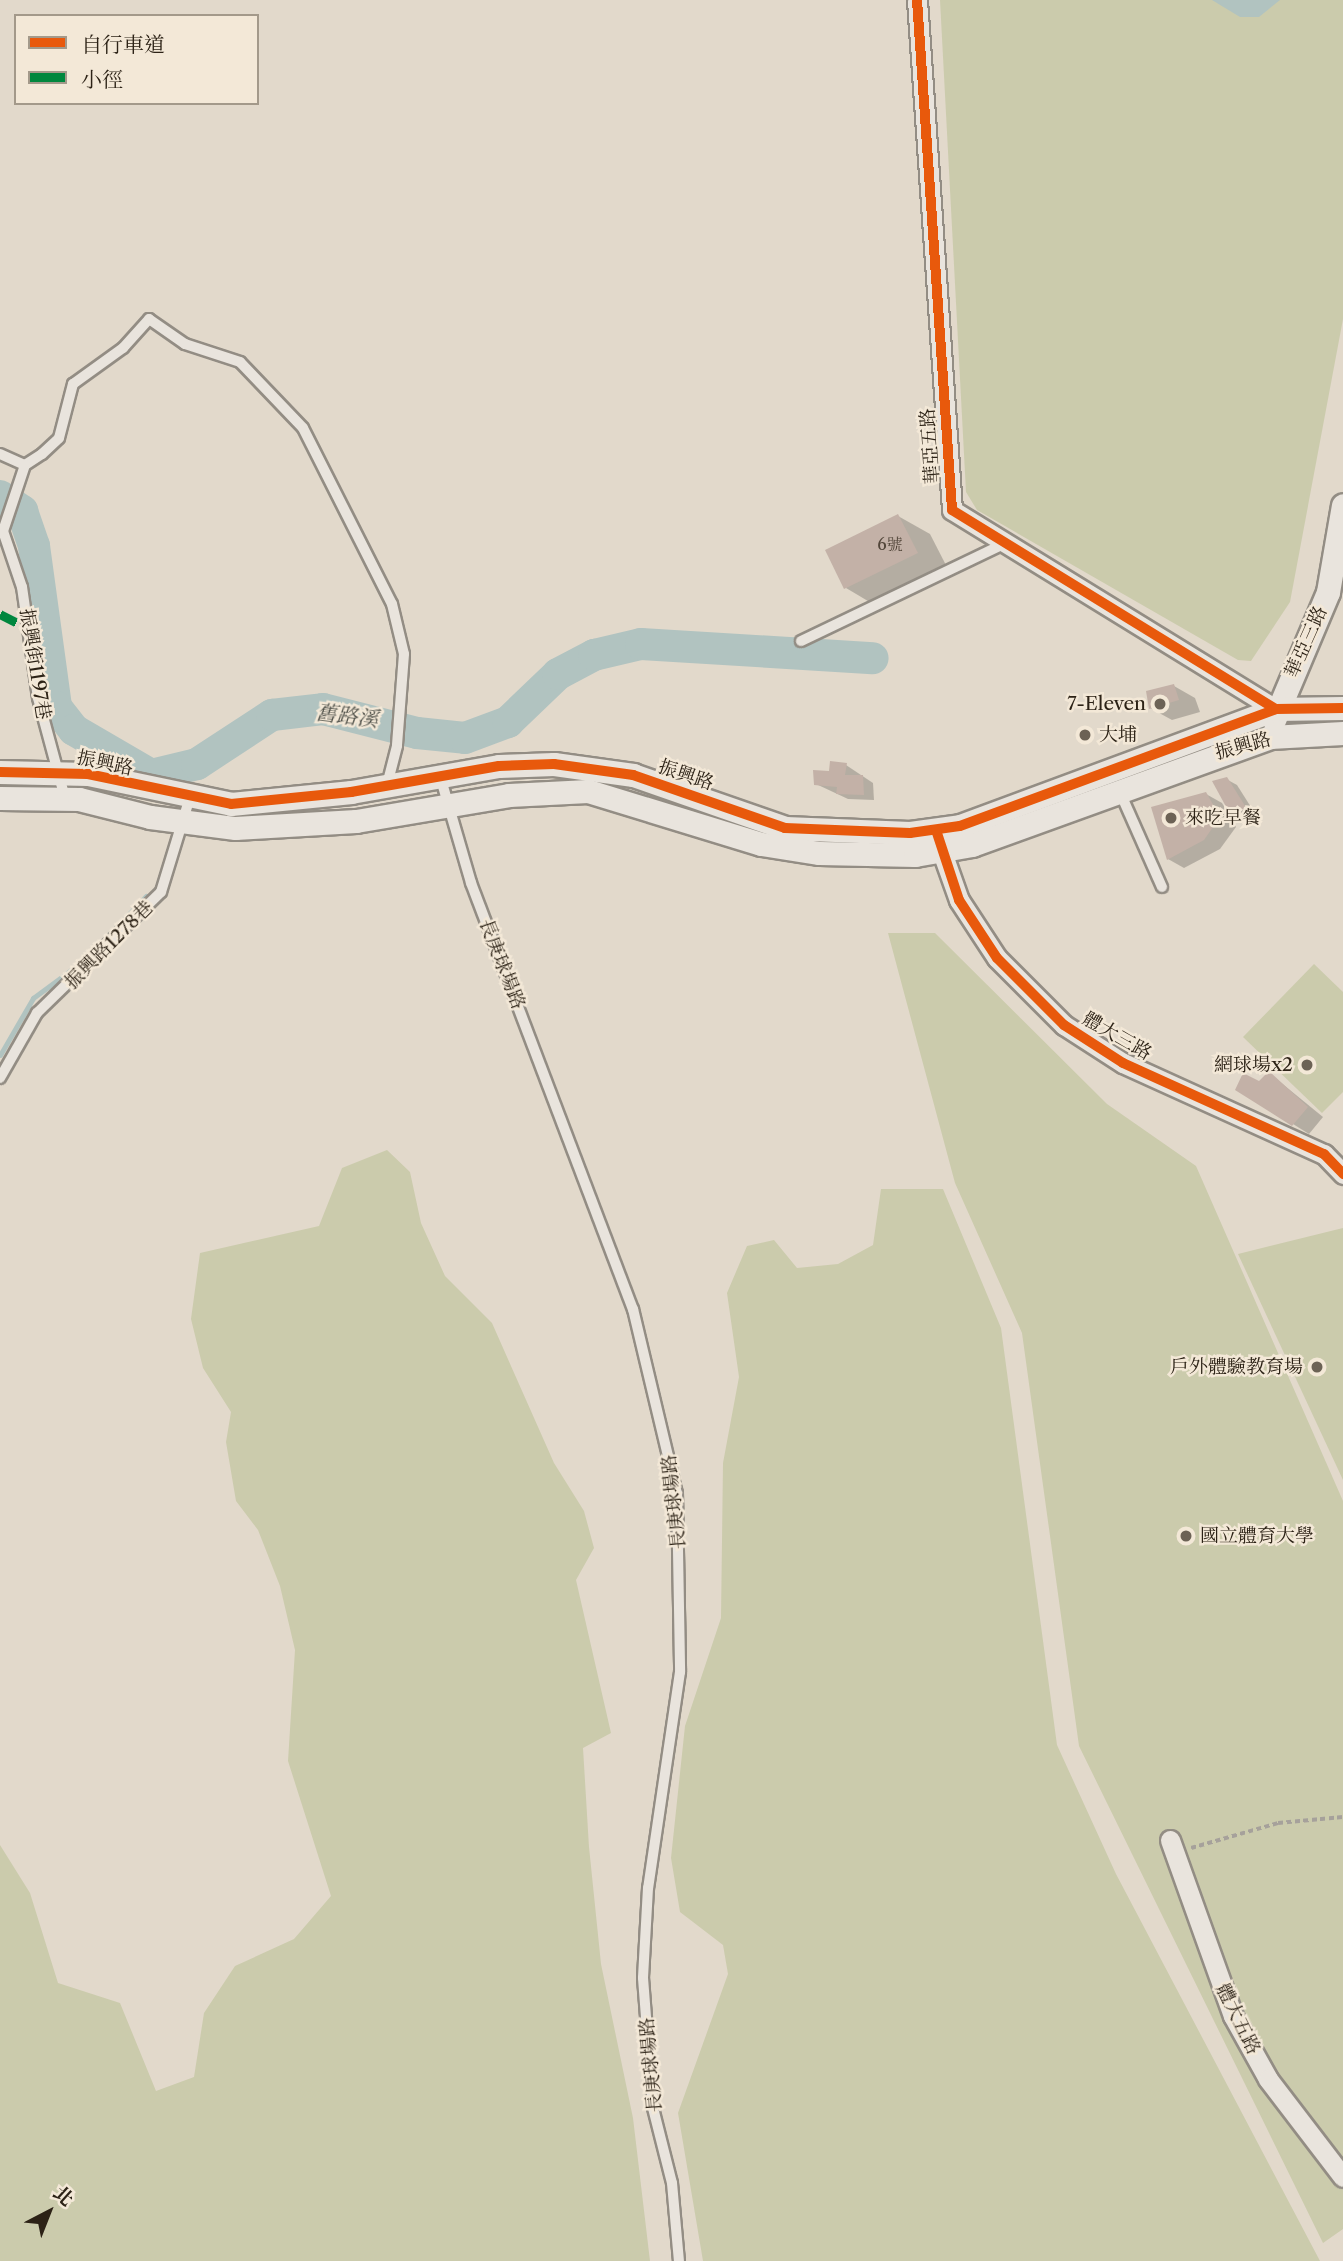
<!DOCTYPE html>
<meta charset="utf-8">
<style>
body{margin:0}
#map{position:relative;width:1343px;height:2261px;overflow:hidden;background:#e2d9cb;font-family:"Libre Caslon Text","Noto Serif TC",serif}
div>[style]{position:absolute}
.green>*{inset:0;background:#cbcbac}
.water>*{inset:0;background:#b1c3c0}
.shadow>*{inset:0;background:#0003}
.stream>*{height:5px;margin:-2.5px;padding:0 2.5px;transform-origin:2.5px;border-radius:2.5px;background:#b1c3c0}
.river>*{height:32px;margin:-16px;padding:0 16px;transform-origin:16px;border-radius:16px;background:#b1c3c0}
.building>*{inset:0;background:#c3b1a7}
.path>*{height:3.5px;margin-top:-1.75px;transform-origin:0;background:repeating-linear-gradient(90deg,#a6a19b 0 5px,transparent 0 8.5px)}
.roads{filter:drop-shadow(2px 0 #938d84) drop-shadow(-2px 0 #938d84) drop-shadow(0 2px #938d84) drop-shadow(0 -2px #938d84)}
.service>*{height:10px;margin:-5px;padding:0 5px;transform-origin:5px;border-radius:5px;background:#e9e4dd}
.minor>*{height:19px;margin:-9.5px;padding:0 9.5px;transform-origin:9.5px;border-radius:9.5px;background:#e9e4dd}
.tertiary>*{height:23px;margin:-11.5px;padding:0 11.5px;transform-origin:11.5px;border-radius:11.5px;background:#e9e4dd}
.quiet>*{height:9px;margin-top:-4.5px;transform-origin:0;background:repeating-linear-gradient(90deg,#00873e 0 18px,transparent 0 27px)}
.cycleway>*{height:10px;margin:-5px;padding:0 5px;transform-origin:5px;border-radius:5px;background:#e8590c}
.dots>*{width:19px;height:19px;translate:-50% -50%;box-sizing:border-box;border:4px solid #f3e8d7;border-radius:50%}
span{translate:-50% -50%;white-space:nowrap;text-align:center;line-height:1.15;-webkit-text-stroke:5px #f3e8d7;paint-order:stroke}
.number-label{font-size:16px;color:#52463a}
.number-label span{-webkit-text-stroke-width:0}
.street-label{font-size:19px;color:#2c2216}
.poi-label{font-size:19px;color:#2c2216}
.right{translate:-100% -50%;text-align:right}
.left{translate:0 -50%;text-align:left}
.water-label{font-size:21px;color:#4e4f48;font-style:italic}
.legend{position:absolute;left:14px;top:14px;width:245px;height:91px;box-sizing:border-box;background:#f3e8d7;border:2px solid #a3998a;margin:0;padding:9px 12px;list-style:none;font-size:21px;color:#2c2216}
.legend li{display:flex;align-items:center;gap:14px;height:35px}
.legend b{width:35px;border:2px solid #a3998a}
.north{position:absolute;left:14px;top:2177px;width:70px;height:70px;-webkit-text-stroke:5px #f3e8d7;paint-order:stroke;rotate:42deg;font-size:19px;font-weight:700;line-height:28px;text-align:center;color:#2c2216}
.north::after{content:'';display:block;margin:auto;width:24px;height:32px;background:#2c2216;clip-path:polygon(50% 0,100% 100%,50% 72%,0 100%)}
</style>
<div id="map">
<div class="green">
<div style="clip-path:polygon(940px 0,1343px 0,1343px 319px,1290px 602px,1251px 661px,1238px 660px,977px 510px,966px 492px)"></div>
<div style="clip-path:polygon(888px 933px,935px 933px,1107px 1104px,1196px 1166px,1343px 1501px,1343px 2229px,1323px 2243px,1079px 1746px,1022px 1333px,955px 1183px)"></div>
<div style="clip-path:polygon(1314px 964px,1343px 992px,1343px 1092px,1322px 1113px,1243px 1037px)"></div>
<div style="clip-path:polygon(387px 1150px,410px 1172px,421px 1223px,445px 1276px,492px 1323px,554px 1463px,584px 1511px,594px 1548px,576px 1580px,611px 1733px,583px 1748px,589px 1847px,601px 1964px,633px 2118px,650px 2261px,0 2261px,0 1845px,30px 1893px,58px 1983px,120px 2003px,156px 2091px,194px 2077px,204px 2013px,235px 1966px,294px 1939px,331px 1896px,288px 1761px,295px 1650px,280px 1586px,258px 1530px,236px 1501px,226px 1442px,231px 1412px,203px 1368px,191px 1319px,200px 1253px,319px 1226px,342px 1168px)"></div>
<div style="clip-path:polygon(881px 1189px,943px 1189px,1001px 1328px,1057px 1745px,1116px 1874px,1320px 2261px,703px 2261px,678px 2113px,728px 1974px,723px 1945px,680px 1912px,671px 1858px,685px 1726px,721px 1618px,723px 1463px,739px 1377px,727px 1293px,747px 1246px,774px 1240px,797px 1268px,838px 1264px,873px 1245px)"></div>
<div style="clip-path:polygon(1343px 1228px,1343px 1480px,1238px 1254px)"></div>
</div>
<div class="water">
<div style="clip-path:polygon(1212px 0,1280px 0,1259px 17px,1240px 17px)"></div>
</div>
<div class="shadow">
<div style="clip-path:polygon(898px 516px,930px 534px,949px 571px,878px 607px,846px 588px)"></div>
<div style="clip-path:polygon(1174px 686px,1195px 698px,1200px 712px,1172px 720px,1150px 708px)"></div>
<div style="clip-path:polygon(846px 765px,873px 783px,874px 800px,848px 799px,816px 784px)"></div>
<div style="clip-path:polygon(1226px 779px,1237px 785px,1256px 815px,1242px 819px,1229px 811px)"></div>
<div style="clip-path:polygon(1206px 794px,1222px 803px,1236px 827px,1220px 849px,1184px 868px,1168px 859px)"></div>
<div style="clip-path:polygon(1269px 1073px,1323px 1117px,1309px 1134px,1293px 1124px,1260px 1084px)"></div>
</div>
<div class="stream">
<div style="left:0;top:1055px;width:66px;rotate:-59.9deg"></div>
<div style="left:33px;top:998px;width:61px;rotate:-36.3deg"></div>
<div style="left:82px;top:962px;width:92px;rotate:-45.9deg"></div>
</div>
<div class="river">
<div style="left:0;top:496px;width:27px;rotate:34deg"></div>
<div style="left:22px;top:511px;width:37px;rotate:71deg"></div>
<div style="left:34px;top:546px;width:162px;rotate:82.2deg"></div>
<div style="left:56px;top:707px;width:29px;rotate:52deg"></div>
<div style="left:74px;top:730px;width:89px;rotate:30.3deg"></div>
<div style="left:151px;top:775px;width:47px;rotate:-13.4deg"></div>
<div style="left:197px;top:764px;width:90px;rotate:-33.2deg"></div>
<div style="left:272px;top:715px;width:51px;rotate:-6.7deg"></div>
<div style="left:323px;top:709px;width:97px;rotate:14.3deg"></div>
<div style="left:417px;top:733px;width:48px;rotate:5.9deg"></div>
<div style="left:465px;top:738px;width:46px;rotate:-20.4deg"></div>
<div style="left:508px;top:722px;width:69px;rotate:-43.8deg"></div>
<div style="left:558px;top:674px;width:41px;rotate:-27.8deg"></div>
<div style="left:594px;top:655px;width:48px;rotate:-13.2deg"></div>
<div style="left:641px;top:644px;width:232px;rotate:3.5deg"></div>
</div>
<div class="building">
<div style="clip-path:polygon(898px 514px,918px 553px,844px 589px,825px 550px)"></div>
<div style="clip-path:polygon(1174px 684px,1179px 700px,1149px 709px,1146px 691px)"></div>
<div style="clip-path:polygon(830px 761px,847px 763px,845px 775px,863px 775px,864px 795px,836px 794px,837px 787px,814px 785px,813px 770px,829px 771px)"></div>
<div style="clip-path:polygon(1227px 777px,1247px 809px,1230px 814px,1212px 781px)"></div>
<div style="clip-path:polygon(1206px 792px,1220px 817px,1204px 840px,1167px 860px,1151px 807px)"></div>
<div style="clip-path:polygon(1269px 1071px,1308px 1107px,1292px 1126px,1235px 1090px,1243px 1073px,1259px 1081px)"></div>
</div>
<div class="path">
<div style="left:1191px;top:1848px;width:91px;rotate:-16deg"></div>
<div style="left:1278px;top:1823px;width:65px;rotate:-5.3deg"></div>
</div>
<div class="roads">
<div class="service">
<div style="left:0;top:454px;width:27px;rotate:24deg"></div>
<div style="left:25px;top:465px;width:20px;rotate:-33deg"></div>
<div style="left:42px;top:454px;width:23px;rotate:-43deg"></div>
<div style="left:59px;top:438px;width:56px;rotate:-75.5deg"></div>
<div style="left:73px;top:384px;width:62px;rotate:-35.8deg"></div>
<div style="left:123px;top:348px;width:39px;rotate:-48deg"></div>
<div style="left:149px;top:319px;width:44px;rotate:34.8deg"></div>
<div style="left:185px;top:344px;width:58px;rotate:18.1deg"></div>
<div style="left:240px;top:362px;width:91px;rotate:46.3deg"></div>
<div style="left:303px;top:428px;width:197px;rotate:63.2deg"></div>
<div style="left:392px;top:604px;width:51px;rotate:76.5deg"></div>
<div style="left:404px;top:654px;width:92px;rotate:94.4deg"></div>
<div style="left:397px;top:746px;width:40px;rotate:104.4deg"></div>
<div style="left:25px;top:465px;width:70px;rotate:108.4deg"></div>
<div style="left:3px;top:531px;width:59px;rotate:71.3deg"></div>
<div style="left:22px;top:587px;width:112px;rotate:81.8deg"></div>
<div style="left:38px;top:698px;width:104px;rotate:74.9deg"></div>
<div style="left:801px;top:641px;width:222px;rotate:-25.6deg"></div>
<div style="left:440px;top:776px;width:111px;rotate:73.8deg"></div>
<div style="left:471px;top:883px;width:456px;rotate:69.2deg"></div>
<div style="left:633px;top:1309px;width:189px;rotate:76.6deg"></div>
<div style="left:677px;top:1493px;width:179px;rotate:89deg"></div>
<div style="left:680px;top:1672px;width:218px;rotate:98.4deg"></div>
<div style="left:648px;top:1888px;width:90px;rotate:93.2deg"></div>
<div style="left:643px;top:1978px;width:130px;rotate:85.6deg"></div>
<div style="left:653px;top:2108px;width:77px;rotate:75.8deg"></div>
<div style="left:672px;top:2183px;width:78px;rotate:84.9deg"></div>
<div style="left:1119px;top:790px;width:106px;rotate:66.1deg"></div>
<div style="left:0;top:1078px;width:75px;rotate:-60.4deg"></div>
<div style="left:37px;top:1013px;width:173px;rotate:-44.3deg"></div>
<div style="left:161px;top:892px;width:99px;rotate:-73deg"></div>
</div>
<div class="minor">
<div style="left:917px;top:0;width:511px;rotate:86.07deg"></div>
<div style="left:952px;top:510px;width:380px;rotate:31.6deg"></div>
<div style="left:942px;top:852px;width:51px;rotate:70.5deg"></div>
<div style="left:959px;top:900px;width:69px;rotate:56.8deg"></div>
<div style="left:997px;top:958px;width:95px;rotate:45deg"></div>
<div style="left:1064px;top:1025px;width:70px;rotate:32.8deg"></div>
<div style="left:1123px;top:1063px;width:221px;rotate:24.4deg"></div>
<div style="left:1324px;top:1154px;width:28px;rotate:46deg"></div>
<div style="left:1170px;top:1840px;width:187px;rotate:70.3deg"></div>
<div style="left:1233px;top:2016px;width:72px;rotate:60.9deg"></div>
<div style="left:1268px;top:2079px;width:123px;rotate:52.6deg"></div>
</div>
<div class="tertiary">
<div style="left:1274px;top:720px;width:139px;rotate:-67.1deg"></div>
<div style="left:1328px;top:592px;width:88px;rotate:-80.2deg"></div>
<div style="left:0;top:772px;width:88px;rotate:1.3deg"></div>
<div style="left:88px;top:774px;width:146px;rotate:11.8deg"></div>
<div style="left:231px;top:804px;width:121px;rotate:-5.7deg"></div>
<div style="left:351px;top:792px;width:150px;rotate:-10deg"></div>
<div style="left:499px;top:766px;width:55px;rotate:-2.1deg"></div>
<div style="left:554px;top:764px;width:80px;rotate:7.9deg"></div>
<div style="left:633px;top:775px;width:161px;rotate:19.2deg"></div>
<div style="left:785px;top:828px;width:125px;rotate:2.3deg"></div>
<div style="left:910px;top:833px;width:50px;rotate:-8deg"></div>
<div style="left:960px;top:826px;width:337px;rotate:-20.3deg"></div>
<div style="left:1276px;top:709px;width:67px;rotate:-0.9deg"></div>
<div style="left:0;top:798px;width:79px;rotate:0.7deg"></div>
<div style="left:79px;top:799px;width:73px;rotate:14.2deg"></div>
<div style="left:150px;top:817px;width:86px;rotate:7.4deg"></div>
<div style="left:235px;top:828px;width:121px;rotate:-3.3deg"></div>
<div style="left:356px;top:821px;width:155px;rotate:-9.6deg"></div>
<div style="left:509px;top:795px;width:79px;rotate:-2.9deg"></div>
<div style="left:588px;top:791px;width:181px;rotate:17deg"></div>
<div style="left:761px;top:844px;width:59px;rotate:8.8deg"></div>
<div style="left:819px;top:853px;width:96px;rotate:1.2deg"></div>
<div style="left:915px;top:855px;width:58px;rotate:-10deg"></div>
<div style="left:972px;top:845px;width:317px;rotate:-19.9deg"></div>
<div style="left:1270px;top:737px;width:73px;rotate:-3.1deg"></div>
</div>
</div>
<div class="quiet">
<div style="left:0;top:614px;width:31px;rotate:27deg"></div>
</div>
<div class="cycleway">
<div style="left:917px;top:0;width:511px;rotate:86.07deg"></div>
<div style="left:952px;top:510px;width:380px;rotate:31.6deg"></div>
<div style="left:0;top:772px;width:88px;rotate:1.3deg"></div>
<div style="left:88px;top:774px;width:146px;rotate:11.8deg"></div>
<div style="left:231px;top:804px;width:121px;rotate:-5.7deg"></div>
<div style="left:351px;top:792px;width:150px;rotate:-10deg"></div>
<div style="left:499px;top:766px;width:55px;rotate:-2.1deg"></div>
<div style="left:554px;top:764px;width:80px;rotate:7.9deg"></div>
<div style="left:633px;top:775px;width:161px;rotate:19.2deg"></div>
<div style="left:785px;top:828px;width:125px;rotate:2.3deg"></div>
<div style="left:910px;top:833px;width:50px;rotate:-8deg"></div>
<div style="left:960px;top:826px;width:337px;rotate:-20.3deg"></div>
<div style="left:1276px;top:709px;width:67px;rotate:-0.9deg"></div>
<div style="left:936px;top:830px;width:74px;rotate:71.8deg"></div>
<div style="left:959px;top:900px;width:69px;rotate:56.8deg"></div>
<div style="left:997px;top:958px;width:95px;rotate:45deg"></div>
<div style="left:1064px;top:1025px;width:70px;rotate:32.8deg"></div>
<div style="left:1123px;top:1063px;width:221px;rotate:24.4deg"></div>
<div style="left:1324px;top:1154px;width:28px;rotate:46deg"></div>
</div>
<div class="dots">
<div style="left:1160px;top:704px;background:#6c6255"></div>
<div style="left:1085px;top:735px;background:#6c6255"></div>
<div style="left:1171px;top:818px;background:#6c6255"></div>
<div style="left:1307px;top:1065px;background:#6c6255"></div>
<div style="left:1317px;top:1367px;background:#6c6255"></div>
<div style="left:1186px;top:1536px;background:#6c6255"></div>
</div>
<div class="number-label">
<span style="left:890px;top:544px">6號</span>
</div>
<div class="street-label">
<span style="left:930px;top:446px;rotate:-94deg">華亞五路</span>
<span style="left:1306px;top:642px;rotate:-66deg">華亞三路</span>
<span style="left:35px;top:664px;rotate:81deg">振興街1197巷</span>
<span style="left:1243px;top:746px;rotate:-15deg">振興路</span>
<span style="left:105px;top:763px;rotate:12deg">振興路</span>
<span style="left:686px;top:775px;rotate:19deg">振興路</span>
<span style="left:109px;top:945px;rotate:-45deg">振興路1278巷</span>
<span style="left:502px;top:964px;rotate:69deg">長庚球場路</span>
<span style="left:1117px;top:1036px;rotate:30deg">體大三路</span>
<span style="left:674px;top:1502px;rotate:-96deg">長庚球場路</span>
<span style="left:1238px;top:2019px;rotate:64deg">體大五路</span>
<span style="left:651px;top:2065px;rotate:-95deg">長庚球場路</span>
</div>
<div class="poi-label">
<span class="right" style="left:1146px;top:704px">7-Eleven</span>
<span class="left" style="left:1099px;top:735px">大埔</span>
<span class="left" style="left:1185px;top:818px">來吃早餐</span>
<span class="right" style="left:1293px;top:1065px">網球場x2</span>
<span class="right" style="left:1303px;top:1367px">戶外體驗教育場</span>
<span class="left" style="left:1200px;top:1536px">國立體育大學</span>
</div>
<div class="water-label">
<span style="left:347px;top:716px;rotate:7deg">舊路溪</span>
</div>
<ul class="legend">
<li><b style="height:9px;background:#e8590c"></b>自行車道</li>
<li><b style="height:9px;background:#00873e"></b>小徑</li>
</ul>
<div class="north">北</div>
</div>
